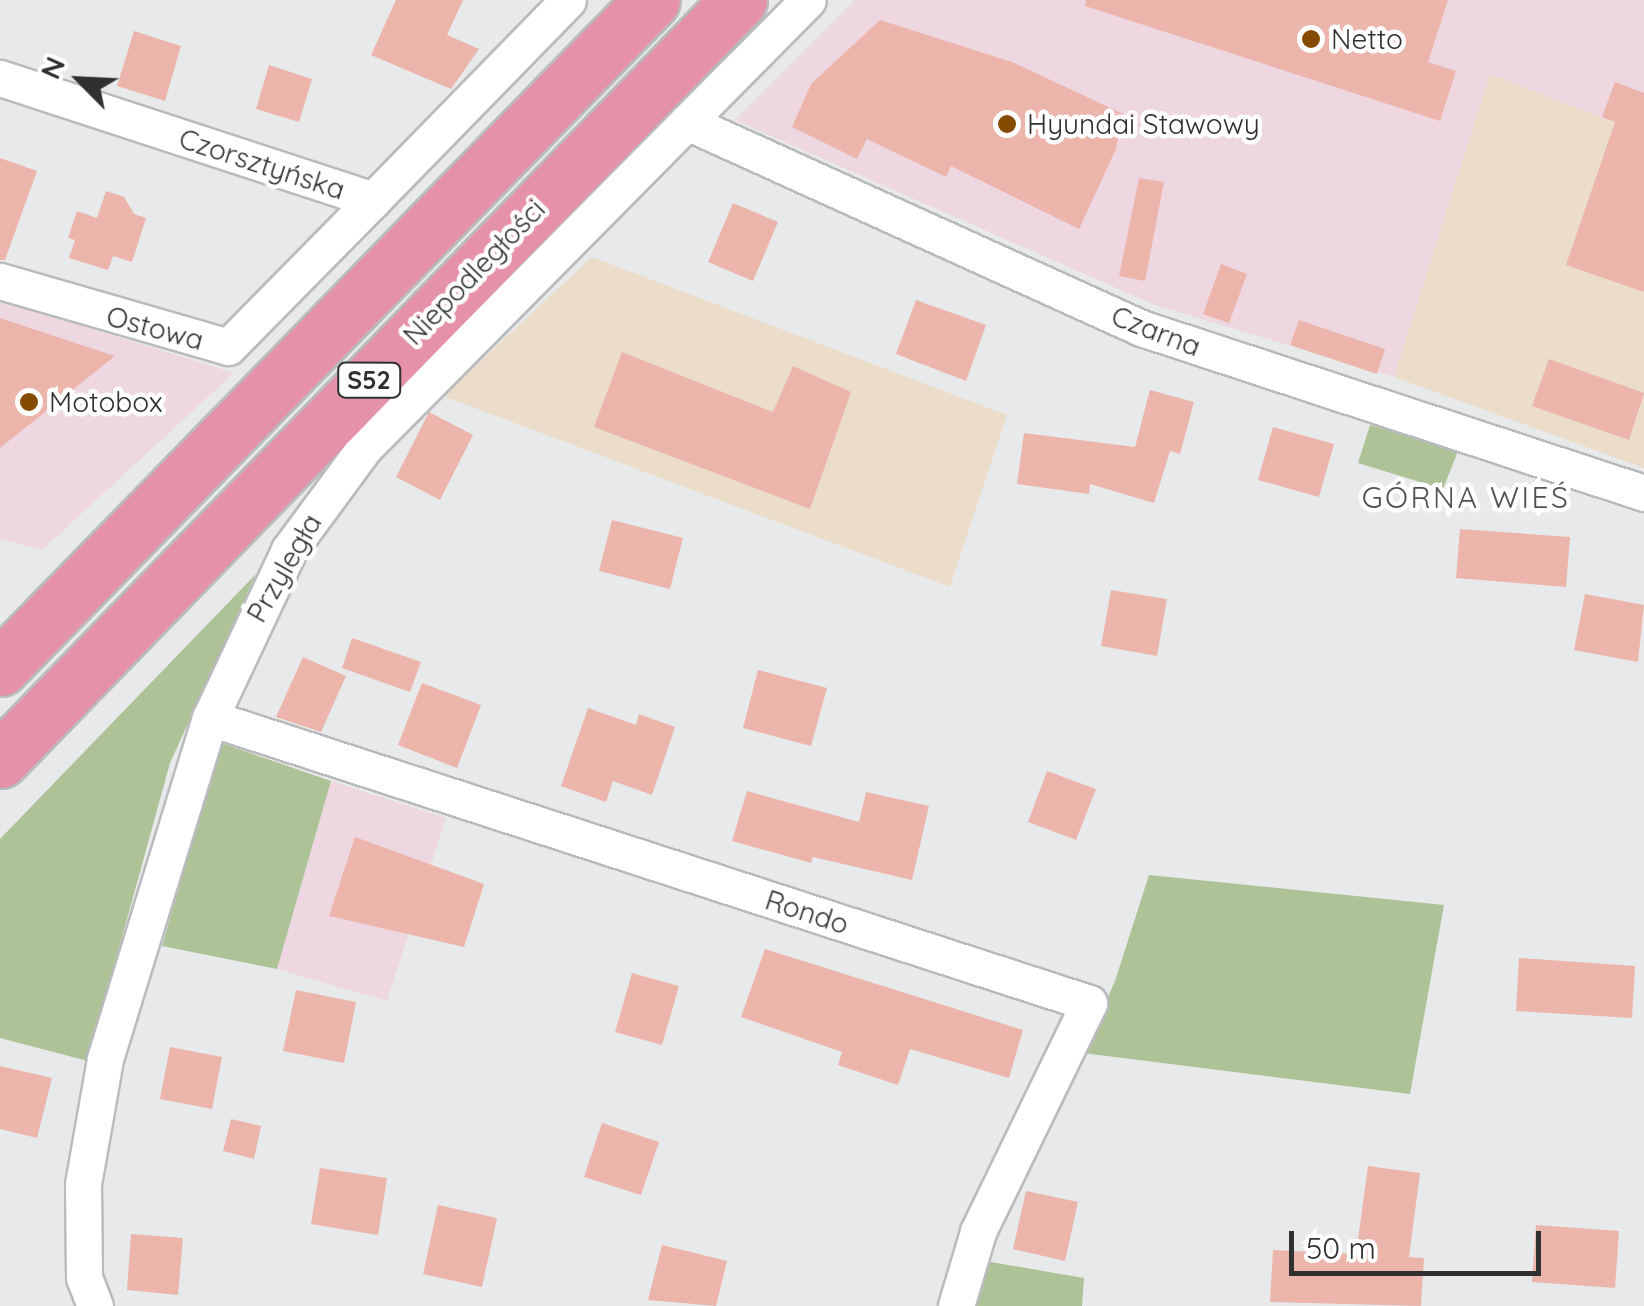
<!DOCTYPE html>
<meta charset="utf-8">
<style>
body{margin:0}
#map{position:relative;width:1644px;height:1306px;overflow:hidden;background:#e8e9eb;font-family:Quicksand,sans-serif}
div>[style]{position:absolute}
.commercial>*{inset:0;background:#efd7e2}
.industrial>*{inset:0;background:#ebddc9}
.green>*{inset:0;background:#adc297}
.building>*{inset:0;background:#ebb5ab}
.roads{filter:drop-shadow(2px 0 #babbbd) drop-shadow(-2px 0 #babbbd) drop-shadow(0 2px #babbbd) drop-shadow(0 -2px #babbbd)}
.street>*{height:35px;margin:-17.5px;padding:0 17.5px;transform-origin:17.5px;border-radius:17.5px;background:#fff}
.highway>*{height:55px;margin:-27.5px;padding:0 27.5px;transform-origin:27.5px;border-radius:27.5px;background:#e591a7}
.dots>*{width:28px;height:28px;translate:-50% -50%;box-sizing:border-box;border:5px solid #fff;border-radius:50%}
span{translate:-50% -50%;white-space:nowrap;text-align:center;line-height:1.15;-webkit-text-stroke:9px #fff;paint-order:stroke}
.shield-label span{padding:2px 8px;background:#fff;border:2px solid;border-radius:8px;-webkit-text-stroke-width:0}
.shield-label{font-size:25px;color:#303031;font-weight:700}
.poi-label{font-size:28px;color:#303031}
.left{translate:0 -50%;text-align:left}
.street-label{font-size:28px;color:#303031}
.neighbourhood-label{font-size:30px;color:#515153;letter-spacing:2.5px}
.north{position:absolute;left:30px;top:30px;width:100px;height:100px;-webkit-text-stroke:8px #fff;paint-order:stroke;rotate:294deg;font-size:28px;font-weight:700;line-height:40px;text-align:center;color:#303031}
.north::after{content:'';display:block;margin:auto;width:35px;height:45px;background:#303031;clip-path:polygon(50% 0,100% 100%,50% 72%,0 100%)}
.scale{position:absolute;left:1289px;top:1231px;width:252px;height:45px;box-sizing:border-box;border:5px solid #303031;border-top:0;padding-left:12px;font-size:30px;line-height:35px;white-space:nowrap;color:#303031;-webkit-text-stroke:8px #fff;paint-order:stroke}
</style>
<div id="map">
<div class="commercial">
<div style="clip-path:polygon(855px 0,1644px 0,1644px 134px,1490px 75px,1394px 377px,1155px 305px,735px 120px)"></div>
<div style="clip-path:polygon(0 300px,234px 373px,42px 550px,0 539px)"></div>
<div style="clip-path:polygon(331px 781px,446px 818px,387px 1001px,277px 969px)"></div>
</div>
<div class="industrial">
<div style="clip-path:polygon(1490px 74px,1644px 134px,1644px 468px,1394px 377px)"></div>
<div style="clip-path:polygon(592px 257px,1007px 415px,950px 587px,443px 396px)"></div>
</div>
<div class="green">
<div style="clip-path:polygon(1370px 425px,1458px 451px,1443px 489px,1358px 463px)"></div>
<div style="clip-path:polygon(256px 574px,170px 763px,88px 1061px,0 1038px,0 839px)"></div>
<div style="clip-path:polygon(221px 743px,331px 781px,277px 969px,162px 946px)"></div>
<div style="clip-path:polygon(1149px 875px,1444px 905px,1410px 1094px,1083px 1053px,1115px 981px)"></div>
<div style="clip-path:polygon(979px 1260px,1084px 1278px,1082px 1306px,972px 1306px)"></div>
</div>
<div class="building">
<div style="clip-path:polygon(396px 0,463px 0,447px 35px,479px 49px,451px 89px,371px 55px)"></div>
<div style="clip-path:polygon(1086px 0,1448px 0,1428px 62px,1456px 71px,1440px 121px,1085px 6px)"></div>
<div style="clip-path:polygon(880px 20px,1012px 62px,1123px 114px,1116px 149px,1079px 229px,951px 166px,946px 177px,867px 139px,857px 159px,792px 127px,811px 84px)"></div>
<div style="clip-path:polygon(134px 31px,181px 46px,165px 101px,117px 86px)"></div>
<div style="clip-path:polygon(269px 65px,312px 79px,299px 122px,256px 109px)"></div>
<div style="clip-path:polygon(1615px 82px,1644px 93px,1644px 292px,1566px 265px,1615px 122px,1602px 117px)"></div>
<div style="clip-path:polygon(0 158px,37px 171px,5px 260px,0 260px)"></div>
<div style="clip-path:polygon(1139px 178px,1164px 182px,1145px 281px,1119px 276px)"></div>
<div style="clip-path:polygon(106px 191px,124px 197px,134px 214px,146px 218px,132px 262px,113px 256px,108px 270px,69px 258px,75px 240px,68px 238px,77px 211px,97px 218px)"></div>
<div style="clip-path:polygon(733px 203px,778px 222px,753px 281px,708px 262px)"></div>
<div style="clip-path:polygon(1221px 264px,1247px 274px,1229px 323px,1203px 314px)"></div>
<div style="clip-path:polygon(916px 300px,986px 325px,966px 381px,896px 354px)"></div>
<div style="clip-path:polygon(0 318px,115px 356px,0 448px)"></div>
<div style="clip-path:polygon(1299px 320px,1385px 349px,1377px 374px,1290px 345px)"></div>
<div style="clip-path:polygon(622px 352px,773px 412px,793px 366px,851px 392px,810px 509px,594px 427px)"></div>
<div style="clip-path:polygon(1549px 359px,1644px 393px,1629px 440px,1532px 406px)"></div>
<div style="clip-path:polygon(1150px 390px,1194px 402px,1180px 454px,1170px 451px,1154px 503px,1090px 484px,1089px 494px,1017px 484px,1024px 433px,1135px 447px)"></div>
<div style="clip-path:polygon(429px 412px,473px 435px,440px 500px,396px 477px)"></div>
<div style="clip-path:polygon(1273px 427px,1334px 444px,1319px 497px,1258px 480px)"></div>
<div style="clip-path:polygon(612px 520px,683px 538px,670px 589px,599px 571px)"></div>
<div style="clip-path:polygon(1460px 529px,1570px 537px,1566px 587px,1456px 578px)"></div>
<div style="clip-path:polygon(1111px 590px,1167px 599px,1157px 656px,1101px 646px)"></div>
<div style="clip-path:polygon(1585px 594px,1644px 605px,1638px 662px,1574px 650px)"></div>
<div style="clip-path:polygon(352px 638px,421px 662px,410px 692px,342px 668px)"></div>
<div style="clip-path:polygon(303px 657px,346px 676px,321px 732px,276px 717px)"></div>
<div style="clip-path:polygon(758px 670px,827px 688px,811px 746px,743px 728px)"></div>
<div style="clip-path:polygon(422px 683px,481px 705px,457px 768px,398px 745px)"></div>
<div style="clip-path:polygon(588px 708px,636px 725px,639px 714px,675px 727px,652px 795px,613px 781px,606px 802px,561px 786px)"></div>
<div style="clip-path:polygon(1047px 771px,1096px 789px,1076px 840px,1028px 822px)"></div>
<div style="clip-path:polygon(747px 791px,859px 822px,866px 792px,929px 806px,912px 880px,813px 857px,811px 863px,732px 841px)"></div>
<div style="clip-path:polygon(355px 837px,484px 884px,464px 947px,329px 916px)"></div>
<div style="clip-path:polygon(765px 949px,1023px 1030px,1009px 1078px,910px 1049px,898px 1085px,838px 1065px,842px 1052px,741px 1017px)"></div>
<div style="clip-path:polygon(1519px 958px,1635px 966px,1632px 1018px,1516px 1011px)"></div>
<div style="clip-path:polygon(632px 973px,679px 986px,662px 1045px,615px 1032px)"></div>
<div style="clip-path:polygon(296px 990px,356px 1002px,344px 1063px,283px 1051px)"></div>
<div style="clip-path:polygon(170px 1047px,222px 1057px,212px 1109px,160px 1099px)"></div>
<div style="clip-path:polygon(0 1066px,52px 1078px,37px 1138px,0 1129px)"></div>
<div style="clip-path:polygon(231px 1119px,261px 1126px,254px 1159px,223px 1151px)"></div>
<div style="clip-path:polygon(602px 1123px,659px 1142px,641px 1195px,584px 1177px)"></div>
<div style="clip-path:polygon(1368px 1166px,1420px 1173px,1409px 1257px,1424px 1258px,1421px 1306px,1270px 1302px,1273px 1250px,1356px 1254px)"></div>
<div style="clip-path:polygon(320px 1168px,387px 1178px,378px 1235px,311px 1224px)"></div>
<div style="clip-path:polygon(1026px 1191px,1078px 1202px,1065px 1261px,1013px 1249px)"></div>
<div style="clip-path:polygon(438px 1205px,497px 1218px,482px 1287px,423px 1274px)"></div>
<div style="clip-path:polygon(1536px 1225px,1619px 1231px,1615px 1288px,1532px 1282px)"></div>
<div style="clip-path:polygon(131px 1234px,183px 1238px,178px 1295px,127px 1290px)"></div>
<div style="clip-path:polygon(662px 1245px,727px 1261px,716px 1306px,648px 1300px)"></div>
</div>
<div class="roads">
<div class="street">
<div style="left:0;top:78px;width:392px;rotate:18.1deg"></div>
<div style="left:373px;top:200px;width:279px;rotate:-45.7deg"></div>
<div style="left:687px;top:122px;width:499px;rotate:24.4deg"></div>
<div style="left:1141px;top:328px;width:529px;rotate:18.16deg"></div>
<div style="left:0;top:281px;width:237px;rotate:16.1deg"></div>
<div style="left:228px;top:347px;width:206px;rotate:-45.4deg"></div>
<div style="left:210px;top:718px;width:924px;rotate:17.96deg"></div>
<div style="left:1089px;top:1003px;width:254px;rotate:115.9deg"></div>
<div style="left:978px;top:1232px;width:77px;rotate:106.6deg"></div>
<div style="left:95px;top:1306px;width:30px;rotate:-111deg"></div>
<div style="left:84px;top:1278px;width:94px;rotate:-90.6deg"></div>
<div style="left:83px;top:1184px;width:127px;rotate:-80deg"></div>
<div style="left:105px;top:1059px;width:357px;rotate:-72.9deg"></div>
<div style="left:210px;top:718px;width:186px;rotate:-64.8deg"></div>
<div style="left:289px;top:550px;width:128px;rotate:-53.6deg"></div>
<div style="left:365px;top:447px;width:629px;rotate:-45.26deg"></div>
</div>
<div class="highway">
<div style="left:0;top:668px;width:933px;rotate:-45.69deg"></div>
<div style="left:0;top:760px;width:1060px;rotate:-45.8deg"></div>
</div>
</div>
<div class="dots">
<div style="left:1311px;top:39px;background:#854b00"></div>
<div style="left:1007px;top:124px;background:#854b00"></div>
<div style="left:29px;top:402px;background:#854b00"></div>
</div>
<div class="shield-label">
<span style="left:369px;top:380px">S52</span>
</div>
<div class="poi-label">
<span class="left" style="left:1331px;top:39px">Netto</span>
<span class="left" style="left:1027px;top:124px">Hyundai Stawowy</span>
<span class="left" style="left:49px;top:402px">Motobox</span>
</div>
<div class="street-label">
<span style="left:262px;top:164px;rotate:18deg">Czorsztyńska</span>
<span style="left:474px;top:272px;rotate:-46deg">Niepodległości</span>
<span style="left:155px;top:328px;rotate:15deg">Ostowa</span>
<span style="left:1156px;top:331px;rotate:21deg">Czarna</span>
<span style="left:284px;top:568px;rotate:-60deg">Przyległa</span>
<span style="left:807px;top:912px;rotate:18deg">Rondo</span>
</div>
<div class="neighbourhood-label">
<span style="left:1466px;top:497px">GÓRNA WIEŚ</span>
</div>
<div class="north">N</div>
<div class="scale">50 m</div>
</div>
